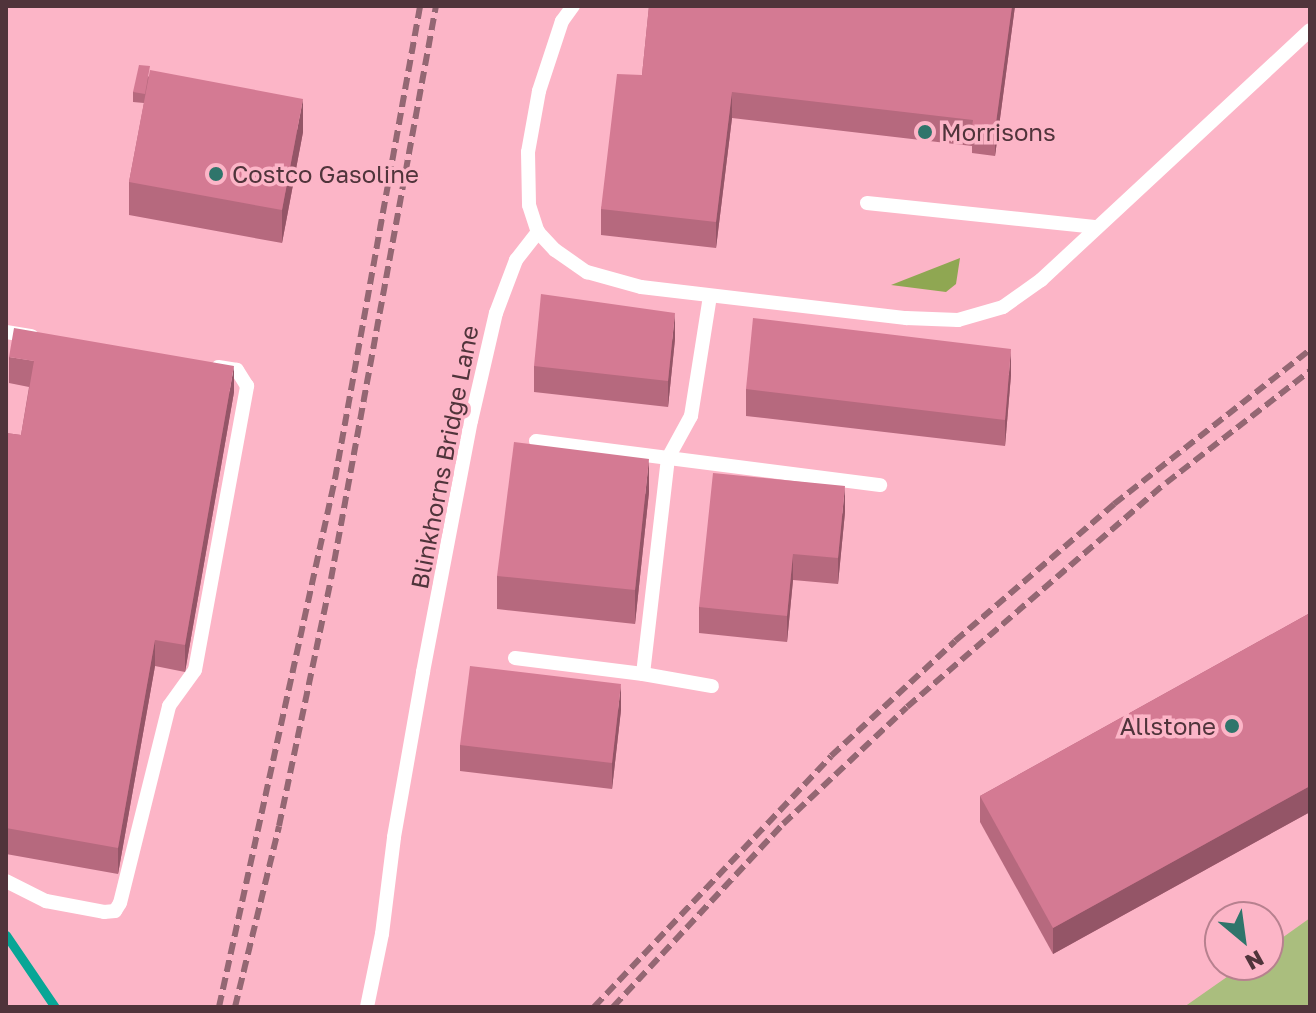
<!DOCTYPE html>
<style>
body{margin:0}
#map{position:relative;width:1316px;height:1013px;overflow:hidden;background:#fcb5c7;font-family:"Golos Text",sans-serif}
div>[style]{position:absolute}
.green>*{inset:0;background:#aabe7e}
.forest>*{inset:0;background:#8fa752}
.stream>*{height:9px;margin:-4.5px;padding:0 4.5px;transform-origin:4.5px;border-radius:4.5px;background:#08a696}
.lane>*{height:14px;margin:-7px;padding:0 7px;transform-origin:7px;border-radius:7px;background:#fff}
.rail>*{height:6px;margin-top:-3px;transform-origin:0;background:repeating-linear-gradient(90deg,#946773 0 12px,transparent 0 18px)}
.wall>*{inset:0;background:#b6697e}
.shaded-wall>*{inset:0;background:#945567}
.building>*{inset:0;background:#d47a93}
.dots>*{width:22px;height:22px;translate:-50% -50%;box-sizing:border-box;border:4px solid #fcb5c7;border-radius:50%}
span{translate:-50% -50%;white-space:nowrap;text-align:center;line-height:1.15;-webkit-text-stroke:7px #fcb5c7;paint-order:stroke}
.poi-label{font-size:24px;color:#50343b}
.left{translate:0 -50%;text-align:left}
.right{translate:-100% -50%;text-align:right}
.street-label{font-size:24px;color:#50343b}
.frame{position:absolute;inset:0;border:8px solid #50343b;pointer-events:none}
.north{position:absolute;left:1204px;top:901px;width:80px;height:80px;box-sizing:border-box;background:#fcb5c7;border:2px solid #b7818f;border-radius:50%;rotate:151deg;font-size:22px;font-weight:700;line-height:32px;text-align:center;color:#50343b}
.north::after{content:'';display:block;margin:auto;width:28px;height:36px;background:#2f756b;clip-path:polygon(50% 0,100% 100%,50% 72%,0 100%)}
</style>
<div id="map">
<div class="green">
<div style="clip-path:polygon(1310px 918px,1310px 1007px,1184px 1007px,1244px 965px,1268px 965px,1268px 948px)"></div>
</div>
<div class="forest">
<div style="clip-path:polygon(960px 258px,956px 284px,946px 292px,891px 285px)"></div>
</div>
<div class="stream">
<div style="left:6px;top:935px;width:87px;rotate:55.8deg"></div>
</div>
<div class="lane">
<div style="left:573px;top:6px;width:19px;rotate:126deg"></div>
<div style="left:562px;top:21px;width:74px;rotate:108.2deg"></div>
<div style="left:539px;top:91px;width:62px;rotate:100.2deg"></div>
<div style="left:528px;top:152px;width:53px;rotate:88.9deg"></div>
<div style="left:529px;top:205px;width:28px;rotate:72deg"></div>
<div style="left:538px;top:232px;width:25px;rotate:47deg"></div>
<div style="left:555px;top:250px;width:39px;rotate:35deg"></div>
<div style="left:587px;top:272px;width:56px;rotate:15.5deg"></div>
<div style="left:641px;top:287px;width:267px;rotate:6.7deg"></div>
<div style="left:906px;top:318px;width:52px;rotate:2.2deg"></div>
<div style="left:958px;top:320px;width:47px;rotate:-16.1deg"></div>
<div style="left:1003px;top:307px;width:47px;rotate:-35.4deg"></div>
<div style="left:1041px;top:280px;width:367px;rotate:-42.9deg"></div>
<div style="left:867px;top:203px;width:231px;rotate:6deg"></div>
<div style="left:6px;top:332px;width:26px;rotate:9deg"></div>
<div style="left:536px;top:441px;width:347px;rotate:7.3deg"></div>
<div style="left:515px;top:658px;width:129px;rotate:7.1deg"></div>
<div style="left:643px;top:674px;width:217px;rotate:-83.4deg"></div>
<div style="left:668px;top:458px;width:48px;rotate:-61.3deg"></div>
<div style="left:691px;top:416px;width:121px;rotate:-81deg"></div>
<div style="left:643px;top:674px;width:70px;rotate:9.9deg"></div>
<div style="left:6px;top:881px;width:45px;rotate:26.6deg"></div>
<div style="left:46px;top:901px;width:59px;rotate:10.7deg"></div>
<div style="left:104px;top:912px;width:11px;rotate:-5deg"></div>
<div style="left:115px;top:911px;width:9px;rotate:-58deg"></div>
<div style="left:120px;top:903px;width:203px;rotate:-76deg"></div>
<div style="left:169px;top:706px;width:44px;rotate:-54.2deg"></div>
<div style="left:195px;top:670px;width:289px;rotate:-79.6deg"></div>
<div style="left:247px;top:386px;width:19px;rotate:-122deg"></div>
<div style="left:237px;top:370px;width:19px;rotate:-171deg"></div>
<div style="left:367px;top:1007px;width:75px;rotate:-78.4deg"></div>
<div style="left:382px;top:934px;width:98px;rotate:-82.9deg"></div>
<div style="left:394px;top:837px;width:168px;rotate:-80deg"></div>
<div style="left:423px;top:672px;width:256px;rotate:-79.2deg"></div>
<div style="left:471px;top:421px;width:111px;rotate:-77deg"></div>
<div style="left:496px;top:313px;width:57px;rotate:-69.3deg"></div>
<div style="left:516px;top:260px;width:36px;rotate:-52deg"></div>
</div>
<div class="rail">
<div style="left:219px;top:1007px;width:541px;rotate:-77.61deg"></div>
<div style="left:335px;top:479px;width:481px;rotate:-79.8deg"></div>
<div style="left:235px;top:1007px;width:186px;rotate:-76.3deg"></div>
<div style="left:279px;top:826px;width:252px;rotate:-78.1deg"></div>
<div style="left:331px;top:579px;width:583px;rotate:-79.62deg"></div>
<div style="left:594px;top:1007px;width:345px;rotate:-46.6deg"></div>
<div style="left:831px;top:756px;width:169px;rotate:-42.8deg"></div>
<div style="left:955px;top:641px;width:210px;rotate:-40.7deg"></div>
<div style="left:1114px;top:504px;width:249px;rotate:-38.2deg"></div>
<div style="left:613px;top:1007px;width:250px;rotate:-47.1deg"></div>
<div style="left:783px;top:824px;width:170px;rotate:-43.3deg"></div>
<div style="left:907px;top:707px;width:342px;rotate:-40.9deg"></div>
<div style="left:1166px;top:483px;width:182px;rotate:-37.9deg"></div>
</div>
<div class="wall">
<div style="clip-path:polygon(649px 6px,1015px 6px,995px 156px,972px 153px,972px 146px,732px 118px,716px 248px,601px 235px,601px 209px,642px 75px)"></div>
<div style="clip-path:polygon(150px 75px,303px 132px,282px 243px,129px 215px,129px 182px,144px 103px,133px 102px,133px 92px)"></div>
<div style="clip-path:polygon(675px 339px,668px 407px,534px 392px,534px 366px)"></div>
<div style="clip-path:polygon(9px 357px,234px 392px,185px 672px,155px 666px,118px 874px,6px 854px,6px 433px,21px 435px,29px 387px,9px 383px)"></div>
<div style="clip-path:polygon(1011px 375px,1005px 446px,746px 416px,746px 389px)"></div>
<div style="clip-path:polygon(649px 492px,635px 624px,497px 609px,497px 576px)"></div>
<div style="clip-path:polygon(845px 512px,838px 584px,793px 580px,787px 642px,699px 633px,699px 607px)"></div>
<div style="clip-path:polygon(1310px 613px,1310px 812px,1053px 954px,980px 822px,980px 796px)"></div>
<div style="clip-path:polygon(621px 710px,612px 789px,460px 771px,460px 745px)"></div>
</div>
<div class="shaded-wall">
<div style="clip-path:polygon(1012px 6px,1015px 6px,995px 156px,995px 130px)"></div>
<div style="clip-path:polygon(732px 92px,732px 118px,716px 248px,716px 222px)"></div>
<div style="clip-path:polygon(303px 99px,303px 132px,282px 243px,282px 210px)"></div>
<div style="clip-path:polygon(675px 313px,675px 339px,668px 407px,668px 381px)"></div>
<div style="clip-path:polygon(1011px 349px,1011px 375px,1005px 446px,1005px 420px)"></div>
<div style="clip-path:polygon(234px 366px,234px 392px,185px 672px,185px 645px)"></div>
<div style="clip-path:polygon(649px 459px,649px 492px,635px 624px,635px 590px)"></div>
<div style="clip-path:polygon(845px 486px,845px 512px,838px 584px,838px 558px)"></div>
<div style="clip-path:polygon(793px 554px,793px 580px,787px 642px,787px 616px)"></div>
<div style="clip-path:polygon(155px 640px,155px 666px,118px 874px,118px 848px)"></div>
<div style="clip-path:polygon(621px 684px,621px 710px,612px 789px,612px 763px)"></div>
<div style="clip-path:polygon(1310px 786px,1310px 812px,1053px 954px,1053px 928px)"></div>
</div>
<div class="building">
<div style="clip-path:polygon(649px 6px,1012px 6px,995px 130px,972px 127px,973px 120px,732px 92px,716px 222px,601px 209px,617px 74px,642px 75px)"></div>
<div style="clip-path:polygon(139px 65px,150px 66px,145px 94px,133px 92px)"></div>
<div style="clip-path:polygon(150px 70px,303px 99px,282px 210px,129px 182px)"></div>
<div style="clip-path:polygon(541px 294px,675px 313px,668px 381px,534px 366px)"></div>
<div style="clip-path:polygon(753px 318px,1011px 349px,1005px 420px,746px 389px)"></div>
<div style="clip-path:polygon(14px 328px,234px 366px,185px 645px,155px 640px,118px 848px,6px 828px,6px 433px,21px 435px,34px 361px,9px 357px)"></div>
<div style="clip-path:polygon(514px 442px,649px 459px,635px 590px,497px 576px)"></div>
<div style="clip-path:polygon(713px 473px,845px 486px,838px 558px,793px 554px,787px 616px,699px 607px)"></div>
<div style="clip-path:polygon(1310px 613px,1310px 786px,1053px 928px,980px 796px)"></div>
<div style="clip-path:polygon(470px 666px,621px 684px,612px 763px,460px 745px)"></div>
</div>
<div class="dots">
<div style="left:925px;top:132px;background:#2f756b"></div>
<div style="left:216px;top:174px;background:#2f756b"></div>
<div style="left:1232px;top:726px;background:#2f756b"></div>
</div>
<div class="poi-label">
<span class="left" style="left:941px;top:132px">Morrisons</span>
<span class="left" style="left:232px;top:174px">Costco Gasoline</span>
<span class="right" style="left:1216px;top:726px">Allstone</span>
</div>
<div class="street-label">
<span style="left:444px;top:457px;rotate:-79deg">Blinkhorns Bridge Lane</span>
</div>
<div class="frame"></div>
<div class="north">N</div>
</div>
